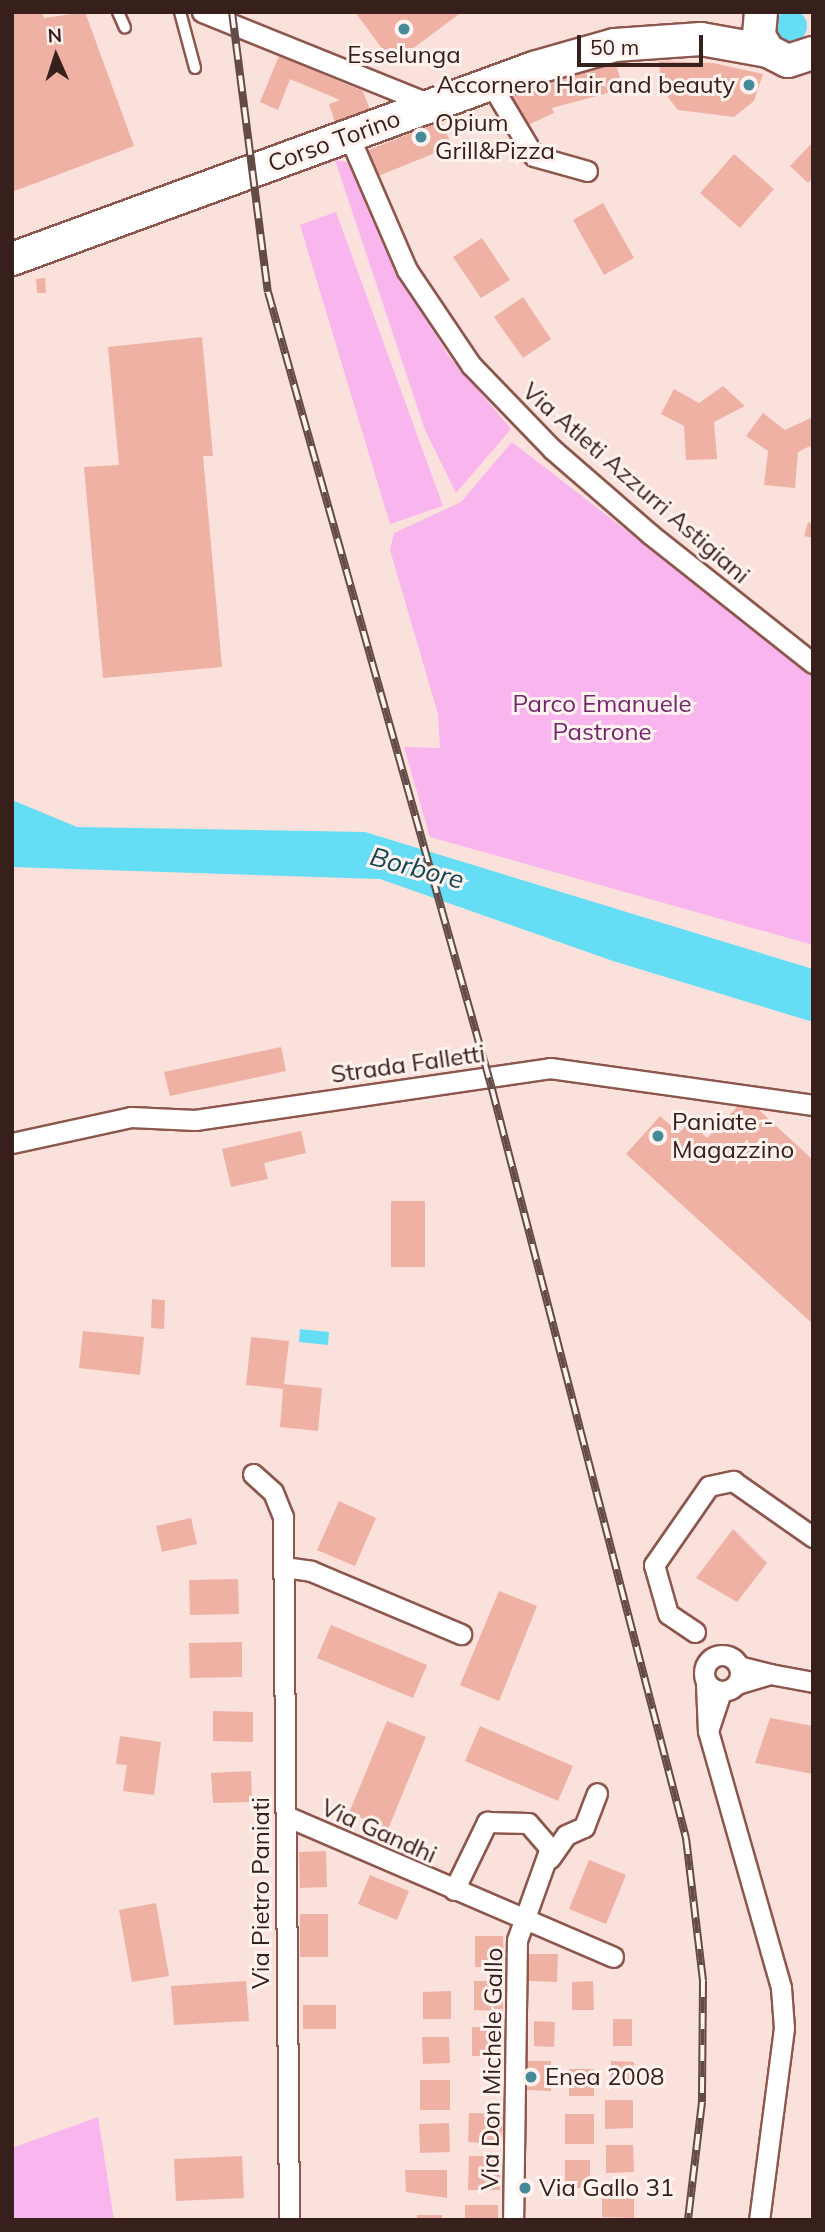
<!DOCTYPE html>
<style>
body{margin:0}
#map{position:relative;width:825px;height:2232px;overflow:hidden;background:#fbe1db;font-family:Mulish,sans-serif}
div>[style]{position:absolute}
.green>*{inset:0;background:#f9b6ee}
.water>*{inset:0;background:#64ddf5}
.round{border-radius:50%}
.building>*{inset:0;background:#eeb1a4}
.roads{filter:drop-shadow(2px 0 #8d574d) drop-shadow(-2px 0 #8d574d) drop-shadow(0 2px #8d574d) drop-shadow(0 -2px #8d574d)}
.lane>*{height:10px;margin:-5px;padding:0 5px;transform-origin:5px;border-radius:5px;background:#fff}
.street>*{height:19px;margin:-9.5px;padding:0 9.5px;transform-origin:9.5px;border-radius:9.5px;background:#fff}
.street>.ring{margin:-9.5px;padding:0;box-sizing:content-box;background:none;border:19px solid #fff;border-radius:50%}
.primary>*{height:32px;margin:-16px;padding:0 16px;transform-origin:16px;border-radius:16px;background:#fff}
.rail>*{height:8px;margin-top:-4px;transform-origin:0;background:repeating-linear-gradient(90deg,#fff2ef 0 16px,#634b46 0 32px);box-sizing:border-box;border-block:2px solid #634b46}
.dots>*{width:19px;height:19px;translate:-50% -50%;box-sizing:border-box;border:4px solid #fff2ef;border-radius:50%}
span{translate:-50% -50%;white-space:nowrap;text-align:center;line-height:1.15;-webkit-text-stroke:6px #fff2ef;paint-order:stroke}
.poi-label{font-size:24px;color:#37201b}
.right{translate:-100% -50%;text-align:right}
.left{translate:0 -50%;text-align:left}
.street-label{font-size:24px;color:#37201b}
.park-label{font-size:24px;color:#75256d}
.water-label{font-size:26px;color:#0f4750;font-style:italic}
.frame{position:absolute;inset:0;border:14px solid #37201b;pointer-events:none}
.north{position:absolute;left:21px;top:21px;width:70px;height:70px;-webkit-text-stroke:5px #fff2ef;paint-order:stroke;rotate:357deg;font-size:19px;font-weight:700;line-height:28px;text-align:center;color:#37201b}
.north::after{content:'';display:block;margin:auto;width:24px;height:32px;background:#37201b;clip-path:polygon(50% 0,100% 100%,50% 72%,0 100%)}
.scale{position:absolute;left:577px;top:35px;width:126px;height:32px;box-sizing:border-box;border:4px solid #37201b;border-top:0;padding-left:9px;font-size:21px;line-height:24px;white-space:nowrap;color:#37201b;-webkit-text-stroke:5px #fff2ef;paint-order:stroke}
</style>
<div id="map">
<div class="green">
<div style="clip-path:polygon(335px 160px,347px 162px,405px 285px,448px 355px,511px 429px,456px 493px,425px 430px)"></div>
<div style="clip-path:polygon(336px 212px,443px 506px,390px 524px,300px 225px)"></div>
<div style="clip-path:polygon(512px 442px,813px 675px,813px 945px,430px 837px,404px 747px,440px 748px,438px 714px,390px 550px,394px 533px,461px 502px)"></div>
<div style="clip-path:polygon(98px 2117px,114px 2220px,12px 2220px,12px 2148px)"></div>
</div>
<div class="water">
<div class="round" style="left:775px;top:10px;width:32px;height:32px"></div>
<div style="clip-path:polygon(12px 800px,77px 827px,365px 832px,813px 969px,813px 1022px,613px 961px,380px 879px,12px 867px)"></div>
<div style="clip-path:polygon(300px 1329px,329px 1332px,328px 1345px,299px 1342px)"></div>
</div>
<div class="building">
<div style="clip-path:polygon(12px 12px,42px 12px,44px 18px,85px 12px,134px 146px,12px 192px)"></div>
<div style="clip-path:polygon(355px 12px,462px 12px,393px 63px)"></div>
<div style="clip-path:polygon(279px 56px,363px 91px,370px 110px,335px 122px,329px 104px,340px 100px,290px 79px,278px 110px,260px 102px)"></div>
<div style="clip-path:polygon(659px 61px,713px 63px,763px 74px,754px 101px,734px 117px,678px 110px,661px 88px)"></div>
<div style="clip-path:polygon(616px 64px,623px 89px,552px 108px,554px 113px,519px 129px,502px 102px,533px 85px)"></div>
<div style="clip-path:polygon(441px 121px,452px 146px,376px 177px,366px 151px)"></div>
<div style="clip-path:polygon(813px 142px,813px 178px,808px 183px,790px 166px)"></div>
<div style="clip-path:polygon(734px 154px,774px 189px,740px 228px,700px 193px)"></div>
<div style="clip-path:polygon(603px 203px,634px 258px,604px 275px,573px 220px)"></div>
<div style="clip-path:polygon(482px 238px,510px 280px,481px 298px,453px 257px)"></div>
<div style="clip-path:polygon(45px 278px,46px 293px,37px 293px,36px 279px)"></div>
<div style="clip-path:polygon(523px 297px,551px 339px,523px 358px,494px 317px)"></div>
<div style="clip-path:polygon(202px 337px,213px 456px,203px 456px,222px 667px,103px 678px,84px 467px,119px 465px,108px 347px)"></div>
<div style="clip-path:polygon(723px 386px,745px 406px,714px 422px,717px 459px,686px 460px,684px 426px,661px 414px,674px 389px,699px 403px)"></div>
<div style="clip-path:polygon(763px 413px,785px 430px,813px 417px,813px 451px,810px 446px,798px 452px,795px 488px,764px 485px,768px 451px,746px 436px)"></div>
<div style="clip-path:polygon(808px 522px,813px 524px,813px 538px,804px 536px)"></div>
<div style="clip-path:polygon(281px 1047px,286px 1071px,170px 1096px,164px 1072px)"></div>
<div style="clip-path:polygon(746px 1098px,813px 1160px,813px 1324px,626px 1154px,660px 1116px,679px 1133px,689px 1122px,707px 1138px)"></div>
<div style="clip-path:polygon(301px 1131px,306px 1153px,264px 1163px,268px 1179px,231px 1187px,222px 1149px)"></div>
<div style="clip-path:polygon(391px 1201px,425px 1201px,425px 1267px,391px 1267px)"></div>
<div style="clip-path:polygon(152px 1299px,165px 1300px,164px 1329px,151px 1328px)"></div>
<div style="clip-path:polygon(83px 1331px,144px 1337px,140px 1375px,79px 1368px)"></div>
<div style="clip-path:polygon(251px 1337px,289px 1341px,284px 1384px,322px 1388px,318px 1431px,280px 1427px,283px 1389px,246px 1385px)"></div>
<div style="clip-path:polygon(339px 1501px,376px 1518px,355px 1566px,317px 1550px)"></div>
<div style="clip-path:polygon(191px 1518px,197px 1544px,162px 1552px,156px 1526px)"></div>
<div style="clip-path:polygon(733px 1529px,767px 1563px,737px 1602px,696px 1578px)"></div>
<div style="clip-path:polygon(238px 1579px,239px 1614px,190px 1615px,189px 1580px)"></div>
<div style="clip-path:polygon(499px 1591px,537px 1606px,499px 1701px,460px 1685px)"></div>
<div style="clip-path:polygon(331px 1625px,427px 1665px,413px 1698px,317px 1658px)"></div>
<div style="clip-path:polygon(242px 1642px,242px 1677px,190px 1678px,189px 1643px)"></div>
<div style="clip-path:polygon(213px 1711px,253px 1712px,253px 1742px,213px 1741px)"></div>
<div style="clip-path:polygon(770px 1718px,813px 1726px,813px 1774px,755px 1763px)"></div>
<div style="clip-path:polygon(387px 1721px,426px 1737px,388px 1829px,349px 1813px)"></div>
<div style="clip-path:polygon(480px 1726px,573px 1766px,558px 1801px,465px 1761px)"></div>
<div style="clip-path:polygon(120px 1736px,161px 1742px,154px 1795px,123px 1791px,127px 1765px,116px 1764px)"></div>
<div style="clip-path:polygon(251px 1771px,252px 1802px,213px 1803px,211px 1773px)"></div>
<div style="clip-path:polygon(326px 1851px,327px 1887px,300px 1888px,299px 1852px)"></div>
<div style="clip-path:polygon(589px 1860px,626px 1875px,606px 1924px,569px 1909px)"></div>
<div style="clip-path:polygon(370px 1875px,409px 1891px,397px 1920px,358px 1904px)"></div>
<div style="clip-path:polygon(156px 1903px,169px 1976px,132px 1982px,119px 1910px)"></div>
<div style="clip-path:polygon(300px 1914px,328px 1914px,328px 1957px,300px 1957px)"></div>
<div style="clip-path:polygon(475px 1936px,503px 1936px,504px 1967px,475px 1967px)"></div>
<div style="clip-path:polygon(529px 1954px,558px 1954px,557px 1982px,529px 1981px)"></div>
<div style="clip-path:polygon(246px 1981px,249px 2021px,174px 2025px,171px 1986px)"></div>
<div style="clip-path:polygon(474px 1981px,503px 1981px,503px 2011px,474px 2010px)"></div>
<div style="clip-path:polygon(593px 1981px,594px 2010px,572px 2010px,572px 1982px)"></div>
<div style="clip-path:polygon(451px 1991px,451px 2019px,423px 2019px,423px 1992px)"></div>
<div style="clip-path:polygon(303px 2005px,336px 2005px,336px 2029px,303px 2029px)"></div>
<div style="clip-path:polygon(613px 2019px,632px 2019px,632px 2046px,613px 2046px)"></div>
<div style="clip-path:polygon(534px 2021px,555px 2022px,554px 2047px,534px 2046px)"></div>
<div style="clip-path:polygon(472px 2027px,502px 2027px,502px 2056px,472px 2056px)"></div>
<div style="clip-path:polygon(422px 2037px,449px 2037px,450px 2063px,423px 2064px)"></div>
<div style="clip-path:polygon(523px 2061px,551px 2061px,551px 2091px,527px 2090px)"></div>
<div style="clip-path:polygon(611px 2061px,634px 2062px,633px 2086px,610px 2086px)"></div>
<div style="clip-path:polygon(569px 2069px,594px 2069px,594px 2096px,569px 2096px)"></div>
<div style="clip-path:polygon(420px 2080px,450px 2080px,450px 2110px,420px 2110px)"></div>
<div style="clip-path:polygon(605px 2100px,633px 2100px,633px 2128px,605px 2129px)"></div>
<div style="clip-path:polygon(469px 2113px,503px 2114px,502px 2144px,468px 2142px)"></div>
<div style="clip-path:polygon(565px 2114px,594px 2114px,594px 2144px,565px 2144px)"></div>
<div style="clip-path:polygon(449px 2123px,450px 2152px,420px 2153px,419px 2124px)"></div>
<div style="clip-path:polygon(606px 2145px,633px 2145px,634px 2172px,606px 2173px)"></div>
<div style="clip-path:polygon(242px 2156px,244px 2198px,176px 2201px,174px 2159px)"></div>
<div style="clip-path:polygon(469px 2156px,500px 2156px,500px 2190px,468px 2190px)"></div>
<div style="clip-path:polygon(565px 2160px,590px 2160px,590px 2188px,565px 2188px)"></div>
<div style="clip-path:polygon(405px 2170px,447px 2170px,447px 2198px,406px 2192px)"></div>
<div style="clip-path:polygon(602px 2191px,634px 2192px,634px 2218px,602px 2217px)"></div>
<div style="clip-path:polygon(465px 2205px,498px 2205px,498px 2220px,465px 2220px)"></div>
<div style="clip-path:polygon(417px 2215px,442px 2215px,442px 2220px,417px 2220px)"></div>
</div>
<div class="roads">
<div class="lane">
<div style="left:118px;top:12px;width:17px;rotate:66deg"></div>
<div style="left:180px;top:12px;width:58px;rotate:75deg"></div>
</div>
<div class="street">
<div style="left:202px;top:12px;width:248px;rotate:22deg"></div>
<div style="left:491px;top:84px;width:84px;rotate:59.2deg"></div>
<div style="left:534px;top:156px;width:55px;rotate:15.8deg"></div>
<div style="left:349px;top:136px;width:146px;rotate:66.6deg"></div>
<div style="left:407px;top:270px;width:115px;rotate:56deg"></div>
<div style="left:471px;top:365px;width:117px;rotate:46deg"></div>
<div style="left:552px;top:449px;width:130px;rotate:40.9deg"></div>
<div style="left:650px;top:534px;width:208px;rotate:38.4deg"></div>
<div style="left:12px;top:1143px;width:122px;rotate:-12.3deg"></div>
<div style="left:131px;top:1117px;width:64px;rotate:2.7deg"></div>
<div style="left:195px;top:1120px;width:359px;rotate:-8.3deg"></div>
<div style="left:550px;top:1068px;width:266px;rotate:8deg"></div>
<div style="left:253px;top:1474px;width:27px;rotate:42deg"></div>
<div style="left:273px;top:1492px;width:27px;rotate:68deg"></div>
<div style="left:283px;top:1517px;width:703px;rotate:89.51deg"></div>
<div style="left:284px;top:1567px;width:27px;rotate:8deg"></div>
<div style="left:311px;top:1571px;width:163px;rotate:22.8deg"></div>
<div style="left:695px;top:1632px;width:32px;rotate:-146deg"></div>
<div style="left:668px;top:1614px;width:51px;rotate:-105.9deg"></div>
<div style="left:654px;top:1565px;width:96px;rotate:-55.2deg"></div>
<div style="left:709px;top:1486px;width:25px;rotate:-12deg"></div>
<div style="left:733px;top:1481px;width:98px;rotate:35deg"></div>
<div class="ring" style="left:704px;top:1655px;width:17px;height:17px"></div>
<div style="left:770px;top:1674px;width:44px;rotate:10.5deg"></div>
<div style="left:706px;top:1684px;width:47px;rotate:87.6deg"></div>
<div style="left:708px;top:1731px;width:41px;rotate:-71.6deg"></div>
<div style="left:737px;top:1684px;width:34px;rotate:-17deg"></div>
<div style="left:770px;top:1674px;width:32px;rotate:-166deg"></div>
<div style="left:708px;top:1731px;width:267px;rotate:74.1deg"></div>
<div style="left:781px;top:1988px;width:40px;rotate:85.7deg"></div>
<div style="left:784px;top:2028px;width:194px;rotate:97.4deg"></div>
<div style="left:286px;top:1816px;width:356px;rotate:23.3deg"></div>
<div style="left:550px;top:1858px;width:28px;rotate:-55deg"></div>
<div style="left:566px;top:1835px;width:20px;rotate:-24deg"></div>
<div style="left:584px;top:1827px;width:36px;rotate:-69deg"></div>
<div style="left:454px;top:1890px;width:76px;rotate:-64.1deg"></div>
<div style="left:487px;top:1822px;width:41px;rotate:1.4deg"></div>
<div style="left:528px;top:1823px;width:33px;rotate:49deg"></div>
<div style="left:550px;top:1848px;width:98px;rotate:109.7deg"></div>
<div style="left:517px;top:1940px;width:280px;rotate:90.8deg"></div>
</div>
<div class="primary">
<div style="left:761px;top:12px;width:24px;rotate:95deg"></div>
<div style="left:759px;top:36px;width:17px;rotate:59deg"></div>
<div style="left:768px;top:51px;width:22px;rotate:27deg"></div>
<div style="left:788px;top:61px;width:26px;rotate:-18deg"></div>
<div style="left:12px;top:259px;width:556px;rotate:-20.1deg"></div>
<div style="left:534px;top:68px;width:84px;rotate:-15.9deg"></div>
<div style="left:615px;top:45px;width:86px;rotate:-4deg"></div>
<div style="left:701px;top:39px;width:68px;rotate:10.2deg"></div>
</div>
</div>
<div class="rail">
<div style="left:232px;top:12px;width:282px;rotate:82.7deg"></div>
<div style="left:268px;top:292px;width:828px;rotate:74.3deg"></div>
<div style="left:492px;top:1089px;width:774px;rotate:75.48deg"></div>
<div style="left:686px;top:1838px;width:144px;rotate:83.2deg"></div>
<div style="left:703px;top:1981px;width:121px;rotate:90.5deg"></div>
<div style="left:702px;top:2102px;width:119px;rotate:96.8deg"></div>
</div>
<div class="dots">
<div style="left:404px;top:29px;background:#458a98"></div>
<div style="left:749px;top:85px;background:#458a98"></div>
<div style="left:421px;top:137px;background:#458a98"></div>
<div style="left:658px;top:1136px;background:#458a98"></div>
<div style="left:531px;top:2077px;background:#458a98"></div>
<div style="left:525px;top:2188px;background:#458a98"></div>
</div>
<div class="poi-label">
<span style="left:404px;top:55px">Esselunga</span>
<span class="right" style="left:735px;top:85px">Accornero Hair and beauty</span>
<span class="left" style="left:435px;top:137px">Opium<br>Grill&amp;Pizza</span>
<span class="left" style="left:672px;top:1136px">Paniate -<br>Magazzino</span>
<span class="left" style="left:545px;top:2077px">Enea 2008</span>
<span class="left" style="left:539px;top:2188px">Via Gallo 31</span>
</div>
<div class="street-label">
<span style="left:334px;top:141px;rotate:-20deg">Corso Torino</span>
<span style="left:636px;top:483px;rotate:41deg">Via Atleti Azzurri Astigiani</span>
<span style="left:408px;top:1064px;rotate:-8deg">Strada Falletti</span>
<span style="left:379px;top:1831px;rotate:24deg">Via Gandhi</span>
<span style="left:261px;top:1893px;rotate:-90deg">Via Pietro Paniati</span>
<span style="left:492px;top:2069px;rotate:-89deg">Via Don Michele Gallo</span>
</div>
<div class="park-label">
<span style="left:602px;top:718px">Parco Emanuele<br>Pastrone</span>
</div>
<div class="water-label">
<span style="left:417px;top:868px;rotate:15deg">Borbore</span>
</div>
<div class="frame"></div>
<div class="north">N</div>
<div class="scale">50 m</div>
</div>
